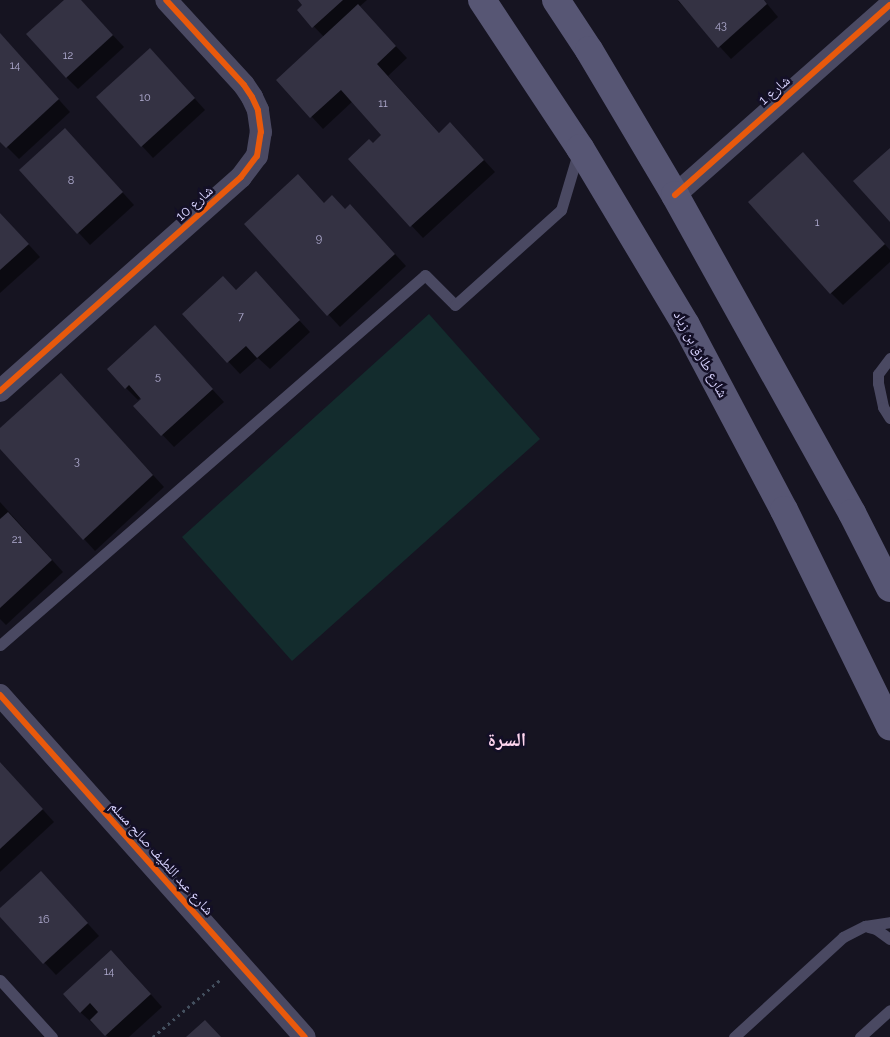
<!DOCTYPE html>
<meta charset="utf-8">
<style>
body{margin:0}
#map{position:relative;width:890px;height:1037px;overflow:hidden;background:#161421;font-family:Raleway,"Noto Naskh Arabic",sans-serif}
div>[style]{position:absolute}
.green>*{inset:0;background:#132c2d}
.shadow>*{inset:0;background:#0007}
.building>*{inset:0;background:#343243}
.path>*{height:3px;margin-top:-1.5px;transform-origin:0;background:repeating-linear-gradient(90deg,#44505f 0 2.5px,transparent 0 6.5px)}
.lane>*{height:11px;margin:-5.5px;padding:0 5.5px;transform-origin:5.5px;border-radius:5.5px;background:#4a4962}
.street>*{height:22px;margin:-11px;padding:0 11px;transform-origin:11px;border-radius:11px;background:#4a4962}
.secondary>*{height:28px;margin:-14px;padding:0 14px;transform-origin:14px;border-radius:14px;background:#575674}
.cycleway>*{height:6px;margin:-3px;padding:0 3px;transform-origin:3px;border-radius:3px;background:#e8590c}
span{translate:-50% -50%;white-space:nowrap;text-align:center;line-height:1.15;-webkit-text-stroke:5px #130f26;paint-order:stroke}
.number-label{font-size:11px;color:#b0acd0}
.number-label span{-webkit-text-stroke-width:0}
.street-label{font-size:14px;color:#d9d4ff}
.district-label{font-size:19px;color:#ffd6f0;font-weight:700}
</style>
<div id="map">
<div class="green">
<div style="clip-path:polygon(429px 314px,540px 439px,292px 661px,182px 537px)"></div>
</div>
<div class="shadow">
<div style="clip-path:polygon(66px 0,80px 0,124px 47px,78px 89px,66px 77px)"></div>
<div style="clip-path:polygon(300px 0,367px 0,359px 7px,407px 58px,388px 76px,440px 134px,462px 136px,495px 172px,423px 238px,349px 159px,374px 145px,383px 135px,353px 101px,323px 129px,278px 80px,324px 37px,298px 10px,304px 5px)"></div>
<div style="clip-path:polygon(680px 0,764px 0,778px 17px,731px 59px,678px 1px)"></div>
<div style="clip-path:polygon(0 34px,70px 112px,19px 159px,0 140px)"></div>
<div style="clip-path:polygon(161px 61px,205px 110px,153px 158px,98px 98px)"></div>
<div style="clip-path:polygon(76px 141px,134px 205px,90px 245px,21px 170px)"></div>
<div style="clip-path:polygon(803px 153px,890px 250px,890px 262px,843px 305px,831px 293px)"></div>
<div style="clip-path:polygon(325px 204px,362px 218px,406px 266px,340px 327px,245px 224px)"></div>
<div style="clip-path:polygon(0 213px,40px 257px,0 293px)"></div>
<div style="clip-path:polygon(267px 285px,310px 332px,270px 369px,258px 358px,240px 374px,184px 314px,236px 291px)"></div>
<div style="clip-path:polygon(166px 339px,224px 402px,174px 447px,135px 406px,142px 399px,141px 397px,138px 400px,126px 388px)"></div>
<div style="clip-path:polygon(72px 386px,164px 487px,95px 551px,0 447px,0 429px)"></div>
<div style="clip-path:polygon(0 502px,63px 572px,6px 625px,0 619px)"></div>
<div style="clip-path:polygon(0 762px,54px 822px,0 872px)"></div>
<div style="clip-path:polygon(52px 884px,99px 936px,56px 975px,0 915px,0 910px)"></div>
<div style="clip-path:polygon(123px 963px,162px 1007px,129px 1037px,108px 1037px,80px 1012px)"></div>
</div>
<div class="building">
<div style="clip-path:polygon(64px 0,81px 0,113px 35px,66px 78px,26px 34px)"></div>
<div style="clip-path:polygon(298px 0,343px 0,312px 28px,297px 10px,302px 5px)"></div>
<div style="clip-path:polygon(678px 0,764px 0,767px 4px,718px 48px)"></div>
<div style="clip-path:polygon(358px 4px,396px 46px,377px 64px,439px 133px,450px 122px,484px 160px,410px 227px,348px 159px,369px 139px,373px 143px,381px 135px,341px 90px,310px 118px,276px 80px)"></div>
<div style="clip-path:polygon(0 33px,59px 99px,6px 148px,0 142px)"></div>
<div style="clip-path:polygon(150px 48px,195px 98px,141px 147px,96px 97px)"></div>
<div style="clip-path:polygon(65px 128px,123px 192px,77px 234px,19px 170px)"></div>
<div style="clip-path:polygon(890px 148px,890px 222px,853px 181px)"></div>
<div style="clip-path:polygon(803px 152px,885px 244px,830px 294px,748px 202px)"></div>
<div style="clip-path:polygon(298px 174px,324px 203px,332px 195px,345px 209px,350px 204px,395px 254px,327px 316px,244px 224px)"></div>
<div style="clip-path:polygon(0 213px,29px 244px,0 270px)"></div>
<div style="clip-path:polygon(256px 271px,300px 320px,257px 358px,246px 346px,227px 363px,182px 314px,223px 276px,236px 290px)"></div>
<div style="clip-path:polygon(155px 325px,213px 389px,161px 436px,133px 406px,141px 399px,129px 385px,125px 389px,107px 369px)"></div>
<div style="clip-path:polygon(61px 373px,153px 475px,83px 540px,0 449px,0 428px)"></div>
<div style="clip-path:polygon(8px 512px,52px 560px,0 608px,0 519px)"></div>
<div style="clip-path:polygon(0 762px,43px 809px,0 849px)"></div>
<div style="clip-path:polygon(41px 871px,88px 923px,43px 964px,0 917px,0 908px)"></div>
<div style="clip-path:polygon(111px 950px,151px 994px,105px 1036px,90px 1020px,98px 1012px,90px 1003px,80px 1013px,63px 994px)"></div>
<div style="clip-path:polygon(205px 1020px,221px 1037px,186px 1037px)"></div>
</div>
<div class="path">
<div style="left:153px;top:1037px;width:88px;rotate:-40.4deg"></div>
</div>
<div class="lane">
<div style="left:890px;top:358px;width:20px;rotate:127deg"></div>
<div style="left:878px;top:374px;width:9px;rotate:90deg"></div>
<div style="left:878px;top:383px;width:25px;rotate:78deg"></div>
<div style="left:883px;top:407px;width:13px;rotate:58deg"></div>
<div style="left:0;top:645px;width:563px;rotate:-41.04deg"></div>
<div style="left:425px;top:275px;width:42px;rotate:45deg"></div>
<div style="left:455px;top:305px;width:142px;rotate:-41.9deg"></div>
<div style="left:561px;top:210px;width:59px;rotate:-73.4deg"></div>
<div style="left:868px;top:927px;width:8px;rotate:14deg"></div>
<div style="left:876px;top:929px;width:17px;rotate:36deg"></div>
<div style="left:0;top:980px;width:77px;rotate:47.6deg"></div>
<div style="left:734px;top:1037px;width:148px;rotate:-42.5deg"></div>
<div style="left:843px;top:937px;width:25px;rotate:-27deg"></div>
<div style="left:865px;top:926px;width:25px;rotate:-9deg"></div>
<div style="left:860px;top:1037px;width:40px;rotate:-42deg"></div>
</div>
<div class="street">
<div style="left:675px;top:195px;width:287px;rotate:-41.5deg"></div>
<div style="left:0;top:391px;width:322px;rotate:-41.6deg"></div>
<div style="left:241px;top:177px;width:26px;rotate:-53deg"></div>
<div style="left:257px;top:156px;width:24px;rotate:-81deg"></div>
<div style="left:261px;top:132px;width:22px;rotate:-98deg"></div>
<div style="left:258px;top:110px;width:14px;rotate:-115deg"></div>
<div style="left:252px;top:97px;width:14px;rotate:-124deg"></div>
<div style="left:244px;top:85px;width:115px;rotate:-132.5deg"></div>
<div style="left:0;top:695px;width:458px;rotate:48.3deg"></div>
</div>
<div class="secondary">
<div style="left:482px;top:0;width:178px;rotate:56.5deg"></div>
<div style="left:580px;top:148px;width:206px;rotate:59.1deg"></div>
<div style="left:686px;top:325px;width:209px;rotate:62.1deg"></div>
<div style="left:784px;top:510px;width:241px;rotate:63.9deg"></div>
<div style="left:556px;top:0;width:60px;rotate:56.6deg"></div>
<div style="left:589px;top:50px;width:169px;rotate:59.3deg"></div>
<div style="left:675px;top:195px;width:364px;rotate:60.9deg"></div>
<div style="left:852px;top:513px;width:84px;rotate:63.1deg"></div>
</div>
<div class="cycleway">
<div style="left:675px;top:195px;width:287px;rotate:-41.5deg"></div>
<div style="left:0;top:391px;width:322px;rotate:-41.6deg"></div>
<div style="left:241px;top:177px;width:26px;rotate:-53deg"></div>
<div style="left:257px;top:156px;width:24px;rotate:-81deg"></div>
<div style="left:261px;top:132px;width:22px;rotate:-98deg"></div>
<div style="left:258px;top:110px;width:14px;rotate:-115deg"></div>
<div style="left:252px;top:97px;width:14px;rotate:-124deg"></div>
<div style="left:244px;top:85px;width:115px;rotate:-132.5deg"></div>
<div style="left:0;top:695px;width:458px;rotate:48.3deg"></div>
</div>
<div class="number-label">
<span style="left:721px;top:26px">43</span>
<span style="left:68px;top:56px">12</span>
<span style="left:15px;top:66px">14</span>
<span style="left:145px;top:98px">10</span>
<span style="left:383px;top:104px">11</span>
<span style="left:71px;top:181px">8</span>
<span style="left:817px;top:223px">1</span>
<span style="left:319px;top:239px">9</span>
<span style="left:241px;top:317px">7</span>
<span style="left:158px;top:377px">5</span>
<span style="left:77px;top:462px">3</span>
<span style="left:17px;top:540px">21</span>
<span style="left:44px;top:920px">16</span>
<span style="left:109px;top:972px">14</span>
</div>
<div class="street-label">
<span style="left:774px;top:90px;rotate:-41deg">شارع 1</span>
<span style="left:194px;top:203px;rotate:-42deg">شارع 10</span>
<span style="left:701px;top:354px;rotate:61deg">شارع طارق بن زياد</span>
<span style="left:162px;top:858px;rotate:48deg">شارع عبد اللطيف صالح مسلم</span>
</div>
<div class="district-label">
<span style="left:507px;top:740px">السرة</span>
</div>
</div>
